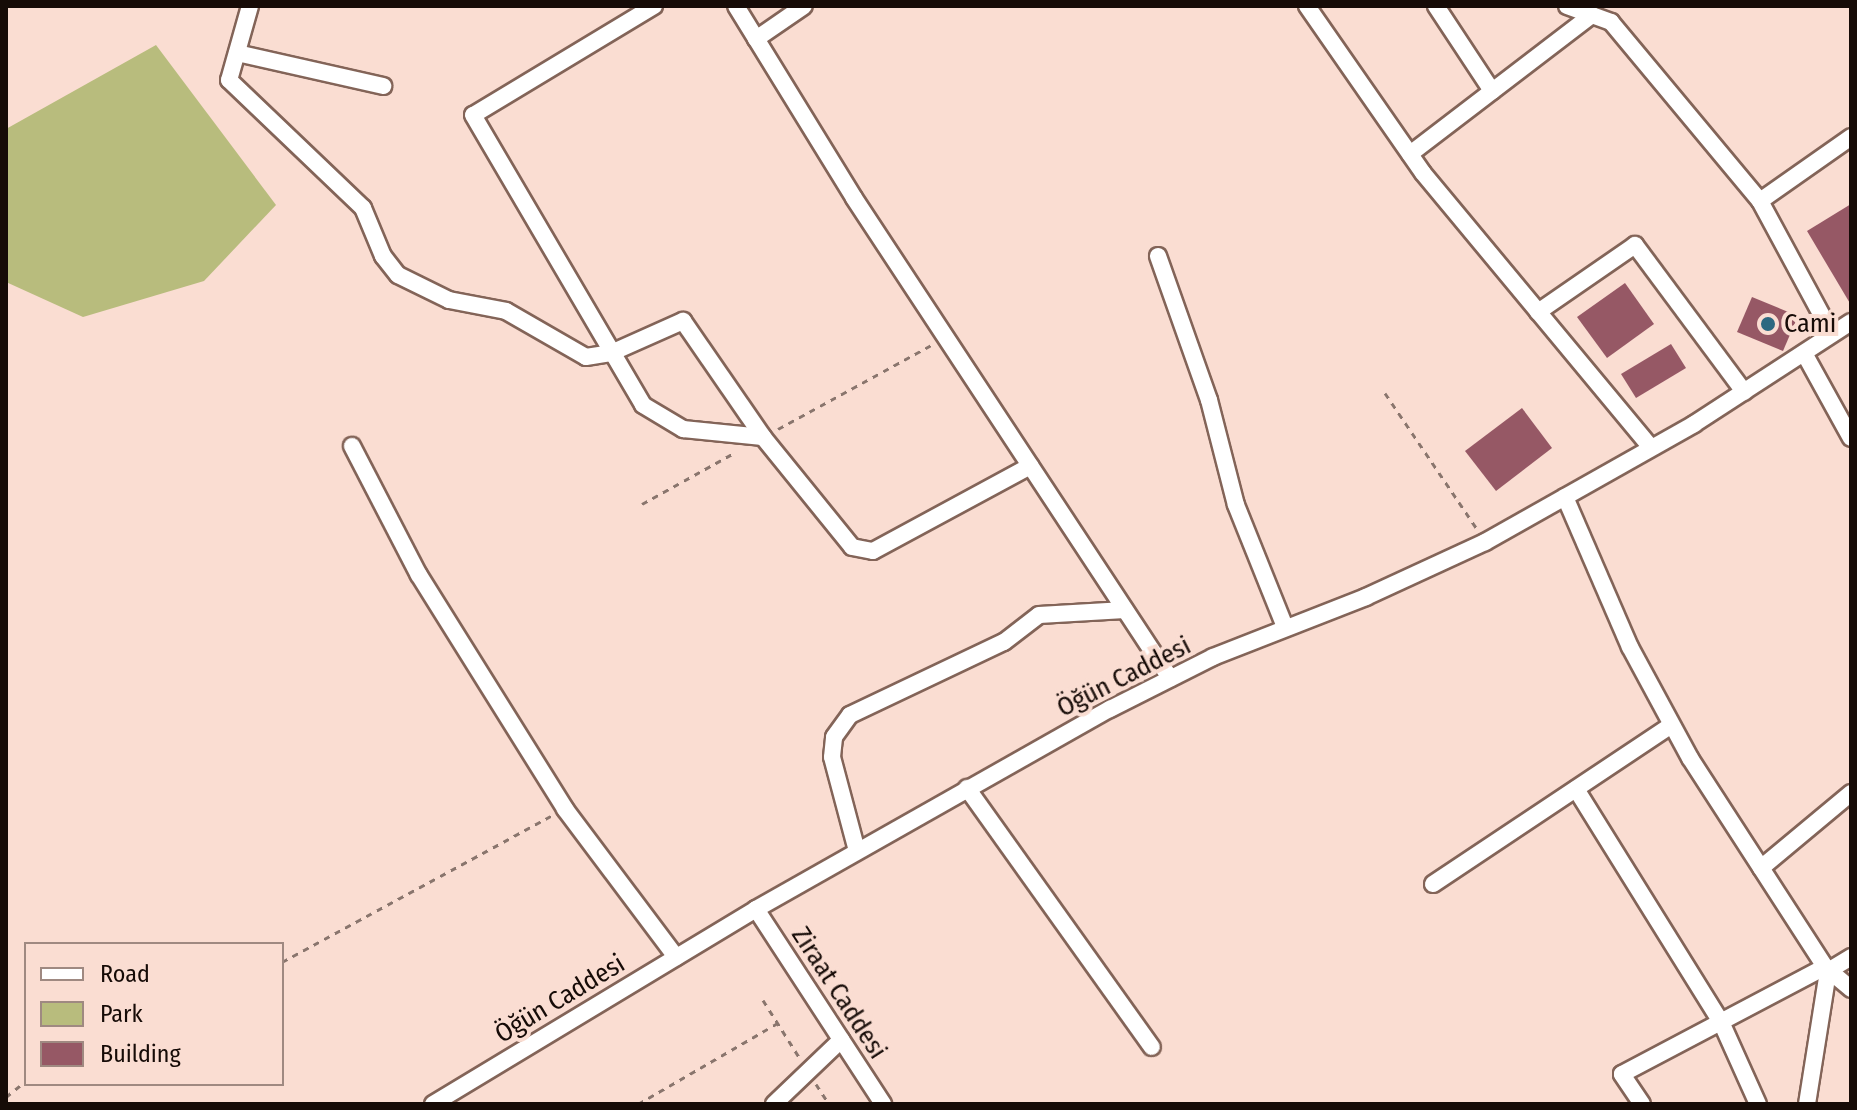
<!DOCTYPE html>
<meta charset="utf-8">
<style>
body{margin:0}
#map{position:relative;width:1857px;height:1110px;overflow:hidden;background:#faddd2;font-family:"Fira Sans Condensed",sans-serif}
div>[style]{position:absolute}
.green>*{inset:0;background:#b8bc7d}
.building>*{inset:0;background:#965865}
.path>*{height:3px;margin-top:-1.5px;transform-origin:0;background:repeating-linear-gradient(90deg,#89756d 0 6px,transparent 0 12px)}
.roads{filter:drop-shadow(2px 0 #836458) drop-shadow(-2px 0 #836458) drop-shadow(0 2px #836458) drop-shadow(0 -2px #836458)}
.minor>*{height:16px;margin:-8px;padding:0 8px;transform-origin:8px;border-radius:8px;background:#fff}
.dots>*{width:22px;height:22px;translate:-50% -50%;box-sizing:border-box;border:4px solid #faddd2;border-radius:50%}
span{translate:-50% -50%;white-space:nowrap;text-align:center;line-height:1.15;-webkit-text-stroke:8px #faddd2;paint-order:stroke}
.poi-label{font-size:26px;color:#160b07}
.left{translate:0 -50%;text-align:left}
.street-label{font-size:26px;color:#160b07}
.frame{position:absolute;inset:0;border:8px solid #160b07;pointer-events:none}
.legend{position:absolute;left:24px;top:942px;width:260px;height:144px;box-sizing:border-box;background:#faddd2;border:2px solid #9f8981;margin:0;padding:10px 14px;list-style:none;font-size:24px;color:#160b07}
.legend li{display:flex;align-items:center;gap:16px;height:40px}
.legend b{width:40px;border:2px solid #9f8981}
</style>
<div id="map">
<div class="green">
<div style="clip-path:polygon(156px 45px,276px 205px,204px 281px,83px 317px,6px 282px,6px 129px)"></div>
</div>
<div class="building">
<div style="clip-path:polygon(1851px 204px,1851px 305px,1807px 231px)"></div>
<div style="clip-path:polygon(1625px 283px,1654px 324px,1607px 358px,1577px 317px)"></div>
<div style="clip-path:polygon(1752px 297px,1798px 316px,1783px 351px,1737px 332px)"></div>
<div style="clip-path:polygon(1671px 344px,1686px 368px,1636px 398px,1621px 374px)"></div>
<div style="clip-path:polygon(1522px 408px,1552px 448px,1496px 491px,1465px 451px)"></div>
</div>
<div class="path">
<div style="left:1385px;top:393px;width:164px;rotate:55.9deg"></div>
<div style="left:778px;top:429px;width:177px;rotate:-28.7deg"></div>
<div style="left:642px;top:504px;width:107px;rotate:-29deg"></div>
<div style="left:282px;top:962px;width:308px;rotate:-28.5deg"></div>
<div style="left:763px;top:1000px;width:67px;rotate:57.7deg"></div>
<div style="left:816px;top:1084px;width:24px;rotate:57deg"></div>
<div style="left:6px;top:1097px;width:26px;rotate:-39deg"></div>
<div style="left:638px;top:1104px;width:162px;rotate:-30.1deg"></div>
</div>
<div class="roads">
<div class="minor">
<div style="left:250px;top:6px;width:77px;rotate:105.8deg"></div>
<div style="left:229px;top:80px;width:185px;rotate:43.7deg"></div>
<div style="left:363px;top:208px;width:52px;rotate:67.4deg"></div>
<div style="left:383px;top:256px;width:24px;rotate:52deg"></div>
<div style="left:398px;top:275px;width:57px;rotate:26.1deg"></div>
<div style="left:449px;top:300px;width:58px;rotate:10.9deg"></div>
<div style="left:506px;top:311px;width:92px;rotate:29.9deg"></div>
<div style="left:586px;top:357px;width:25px;rotate:-9deg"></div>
<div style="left:611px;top:353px;width:79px;rotate:-24deg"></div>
<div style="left:683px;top:321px;width:141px;rotate:55.4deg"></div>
<div style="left:763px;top:437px;width:141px;rotate:51deg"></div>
<div style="left:852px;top:547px;width:21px;rotate:11deg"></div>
<div style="left:873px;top:551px;width:179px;rotate:-28.4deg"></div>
<div style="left:654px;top:6px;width:211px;rotate:148.9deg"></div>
<div style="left:473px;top:115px;width:336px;rotate:59.6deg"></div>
<div style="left:643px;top:405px;width:47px;rotate:31deg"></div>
<div style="left:683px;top:429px;width:80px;rotate:5.7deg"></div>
<div style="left:736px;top:6px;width:225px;rotate:58.4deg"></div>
<div style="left:854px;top:198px;width:575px;rotate:56.64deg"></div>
<div style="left:1307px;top:6px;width:203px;rotate:55.2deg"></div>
<div style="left:1423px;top:173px;width:357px;rotate:50.3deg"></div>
<div style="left:1436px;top:6px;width:102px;rotate:56.6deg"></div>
<div style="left:1567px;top:6px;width:47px;rotate:20deg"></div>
<div style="left:1611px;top:22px;width:233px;rotate:50.2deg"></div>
<div style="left:1760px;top:201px;width:151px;rotate:61.6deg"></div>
<div style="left:756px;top:39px;width:58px;rotate:-34.5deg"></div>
<div style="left:237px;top:53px;width:150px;rotate:12.7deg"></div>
<div style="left:1410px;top:154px;width:229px;rotate:-37.4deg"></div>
<div style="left:1760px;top:201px;width:111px;rotate:-35.1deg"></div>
<div style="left:1158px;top:256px;width:153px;rotate:70.5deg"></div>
<div style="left:1209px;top:400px;width:108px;rotate:75.6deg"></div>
<div style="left:1236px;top:505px;width:131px;rotate:68.1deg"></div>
<div style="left:1538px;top:312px;width:118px;rotate:-34.6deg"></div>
<div style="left:1635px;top:245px;width:183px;rotate:53.4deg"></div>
<div style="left:1804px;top:353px;width:97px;rotate:61.1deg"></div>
<div style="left:352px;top:446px;width:145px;rotate:62.6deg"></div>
<div style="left:419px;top:575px;width:276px;rotate:58deg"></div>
<div style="left:565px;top:809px;width:185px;rotate:53.1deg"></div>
<div style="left:1565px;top:497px;width:163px;rotate:66.6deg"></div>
<div style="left:1630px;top:647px;width:126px;rotate:61.6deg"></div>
<div style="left:1690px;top:758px;width:249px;rotate:57.1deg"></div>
<div style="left:1825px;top:967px;width:34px;rotate:40deg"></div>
<div style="left:967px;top:788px;width:318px;rotate:54.5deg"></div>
<div style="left:1576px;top:789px;width:277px;rotate:58.1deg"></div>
<div style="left:1722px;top:1024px;width:88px;rotate:65.8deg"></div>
<div style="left:857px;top:851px;width:97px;rotate:-104.9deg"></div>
<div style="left:832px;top:757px;width:20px;rotate:-84deg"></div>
<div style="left:834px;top:737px;width:27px;rotate:-54deg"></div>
<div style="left:850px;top:715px;width:170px;rotate:-25.4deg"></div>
<div style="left:1004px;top:642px;width:44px;rotate:-37.6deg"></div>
<div style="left:1039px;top:615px;width:86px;rotate:-3.3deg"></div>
<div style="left:1761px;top:868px;width:117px;rotate:-39.8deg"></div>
<div style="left:1433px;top:884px;width:286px;rotate:-33.7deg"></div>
<div style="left:756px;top:909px;width:233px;rotate:56.9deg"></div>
<div style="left:433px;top:1104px;width:377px;rotate:-31.1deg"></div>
<div style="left:756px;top:909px;width:407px;rotate:-29.5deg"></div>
<div style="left:1110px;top:709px;width:115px;rotate:-26.8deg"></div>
<div style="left:1213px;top:657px;width:164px;rotate:-21.4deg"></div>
<div style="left:1366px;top:597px;width:131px;rotate:-24.8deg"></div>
<div style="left:1485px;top:542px;width:240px;rotate:-29.4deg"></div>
<div style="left:1694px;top:424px;width:187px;rotate:-33deg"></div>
<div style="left:774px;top:1104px;width:93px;rotate:-43.7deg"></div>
<div style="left:1642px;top:1104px;width:36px;rotate:-124deg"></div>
<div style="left:1622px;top:1074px;width:229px;rotate:-27.8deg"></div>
<div style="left:1807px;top:1104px;width:135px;rotate:-81deg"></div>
<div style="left:1828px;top:971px;width:27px;rotate:-31deg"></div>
</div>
</div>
<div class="dots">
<div style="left:1768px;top:324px;background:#2d6981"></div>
</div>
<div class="poi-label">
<span class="left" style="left:1784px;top:324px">Cami</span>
</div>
<div class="street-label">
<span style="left:1124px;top:677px;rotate:-27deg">Öğün Caddesi</span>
<span style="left:839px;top:993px;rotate:57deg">Ziraat Caddesi</span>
<span style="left:560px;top:999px;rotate:-31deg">Öğün Caddesi</span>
</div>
<div class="frame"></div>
<ul class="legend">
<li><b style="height:10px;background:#fff"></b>Road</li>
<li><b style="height:22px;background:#b8bc7d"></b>Park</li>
<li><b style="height:22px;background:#965865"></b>Building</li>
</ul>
</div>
